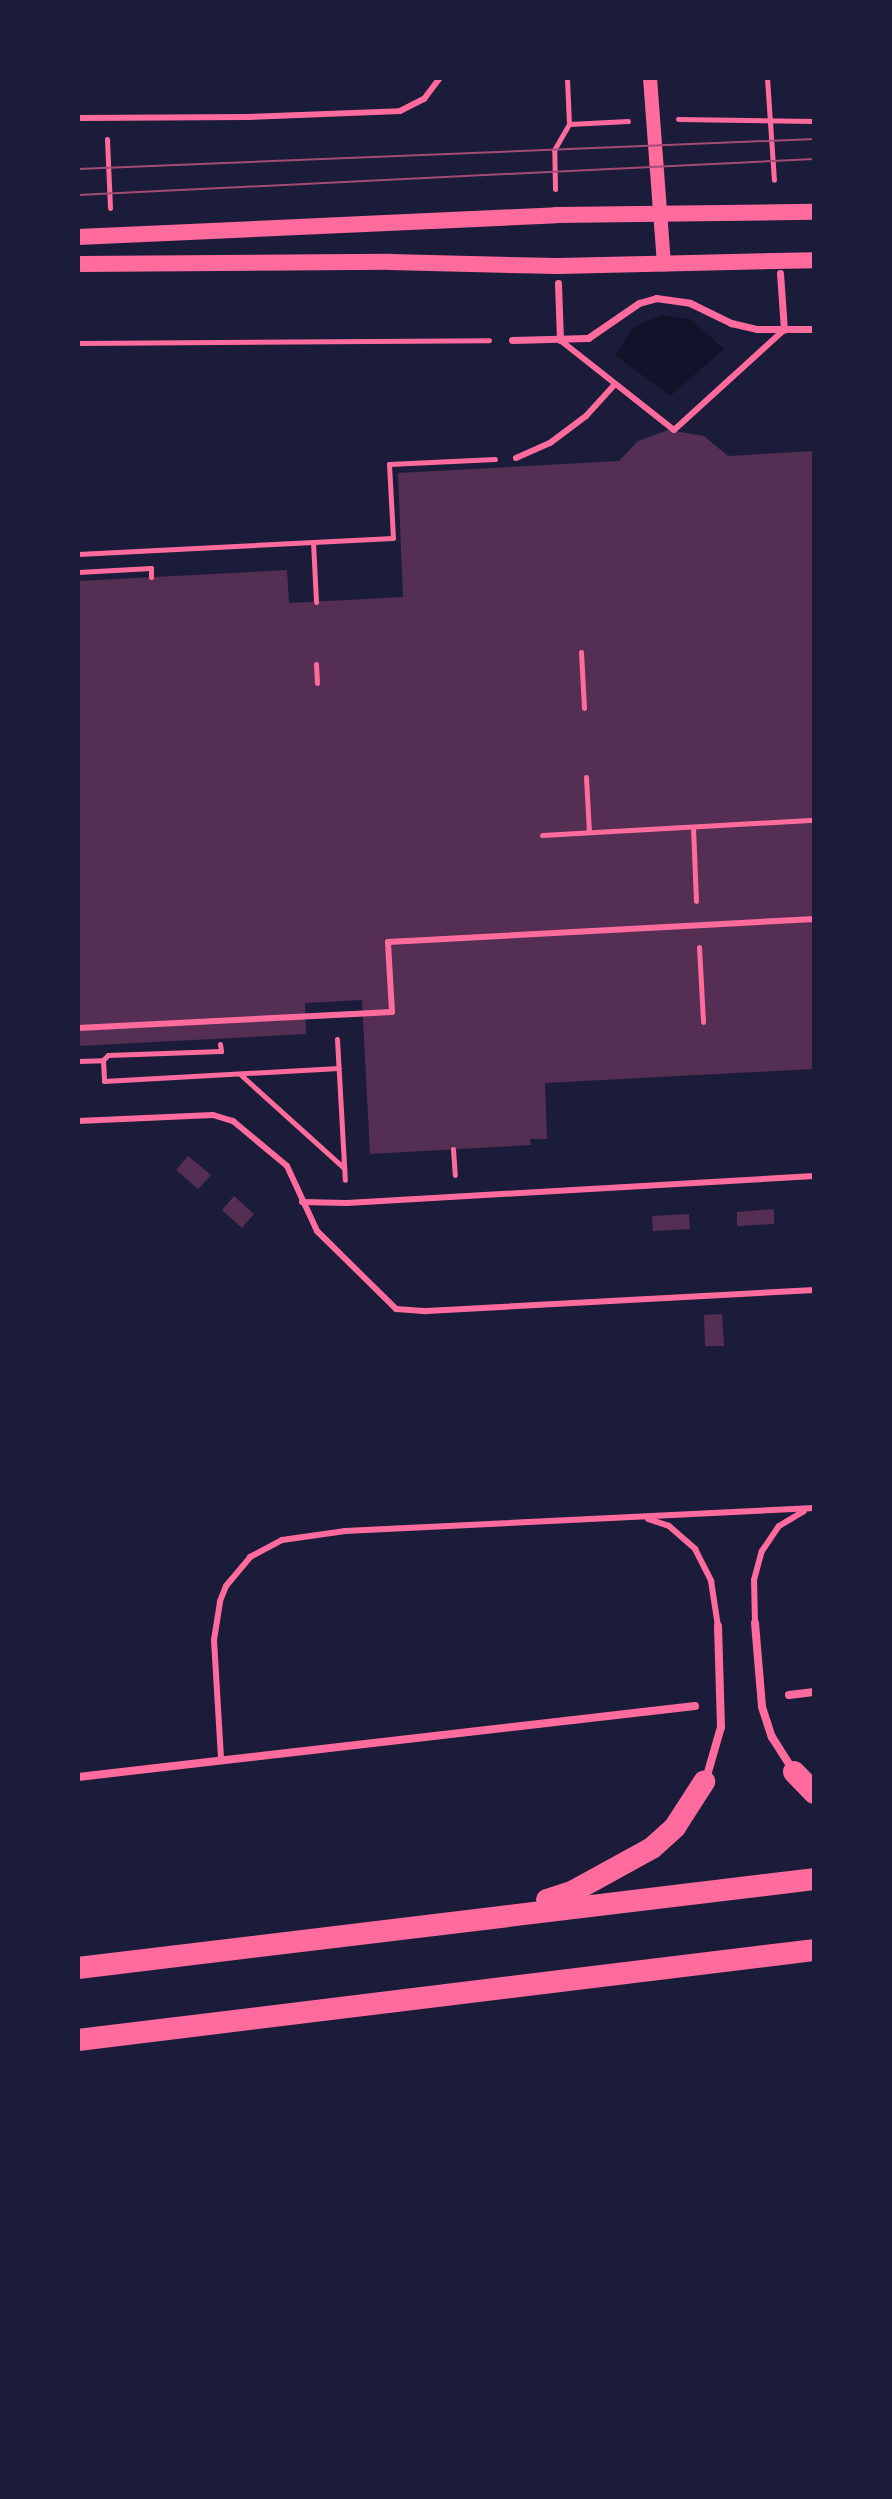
<!DOCTYPE html>
<style>
body{margin:0}
#map{position:relative;width:892px;height:2499px;overflow:hidden;background:#1b1b3a;font-family:"Noto Sans",sans-serif}
div>[style]{position:absolute}
.water>*{inset:0;background:#12122b}
.building>*{inset:0;background:#542f53}
.path>*{height:5px;margin:-2.5px;padding:0 2.5px;transform-origin:2.5px;border-radius:2.5px;background:#ff6b9d}
.service>*{height:6px;margin:-3px;padding:0 3px;transform-origin:3px;border-radius:3px;background:#ff6b9d}
.pedestrian>*{height:7px;margin:-3.5px;padding:0 3.5px;transform-origin:3.5px;border-radius:3.5px;background:#ff6b9d}
.minor>*{height:8px;margin:-4px;padding:0 4px;transform-origin:4px;border-radius:4px;background:#ff6b9d}
.tertiary>*{height:14px;margin:-7px;padding:0 7px;transform-origin:7px;border-radius:7px;background:#ff6b9d}
.secondary>*{height:16px;margin:-8px;padding:0 8px;transform-origin:8px;border-radius:8px;background:#ff6b9d}
.trunk>*{height:22px;margin:-11px;padding:0 11px;transform-origin:11px;border-radius:11px;background:#ff6b9d}
.tram>*{height:2px;margin:-1px;padding:0 1px;transform-origin:1px;border-radius:1px;background:#a44b75}
span{translate:-50% -50%;white-space:nowrap;text-align:center;line-height:1.15;-webkit-text-stroke:8px #1b1b3a;paint-order:stroke}
.frame{position:absolute;inset:0;border:80px solid #1b1b3a;pointer-events:none}
</style>
<div id="map">
<div class="water">
<div style="clip-path:polygon(661px 315px,690px 319px,724px 349px,670px 396px,615px 355px,633px 328px)"></div>
</div>
<div class="building">
<div style="clip-path:polygon(668px 430px,704px 436px,728px 456px,814px 451px,814px 1069px,545px 1083px,547px 1139px,530px 1139px,531px 1145px,370px 1154px,362px 1000px,305px 1003px,306px 1034px,78px 1046px,78px 581px,287px 570px,289px 603px,403px 597px,398px 473px,619px 461px,638px 441px)"></div>
<div style="clip-path:polygon(188px 1156px,211px 1175px,198px 1189px,176px 1170px)"></div>
<div style="clip-path:polygon(234px 1196px,254px 1214px,242px 1228px,222px 1210px)"></div>
<div style="clip-path:polygon(774px 1209px,774px 1224px,737px 1226px,737px 1212px)"></div>
<div style="clip-path:polygon(689px 1214px,690px 1229px,653px 1231px,652px 1216px)"></div>
<div style="clip-path:polygon(722px 1314px,724px 1346px,705px 1346px,704px 1315px)"></div>
</div>
<div class="path">
<div style="left:767px;top:78px;width:102px;rotate:86.1deg"></div>
<div style="left:678px;top:119px;width:136px;rotate:0.8deg"></div>
<div style="left:569px;top:124px;width:59px;rotate:-2.9deg"></div>
<div style="left:107px;top:139px;width:69px;rotate:87.5deg"></div>
<div style="left:555px;top:189px;width:39px;rotate:-91deg"></div>
<div style="left:554px;top:150px;width:30px;rotate:-60deg"></div>
<div style="left:569px;top:124px;width:46px;rotate:-92.5deg"></div>
<div style="left:78px;top:343px;width:411px;rotate:-0.4deg"></div>
<div style="left:313px;top:542px;width:60px;rotate:87.1deg"></div>
<div style="left:78px;top:554px;width:315px;rotate:-2.9deg"></div>
<div style="left:393px;top:538px;width:74px;rotate:-93.1deg"></div>
<div style="left:389px;top:464px;width:106px;rotate:-2.7deg"></div>
<div style="left:78px;top:572px;width:73px;rotate:-3.1deg"></div>
<div style="left:151px;top:568px;width:9px;rotate:90deg"></div>
<div style="left:581px;top:652px;width:56px;rotate:86.9deg"></div>
<div style="left:316px;top:664px;width:19px;rotate:87deg"></div>
<div style="left:586px;top:777px;width:55px;rotate:86.9deg"></div>
<div style="left:693px;top:827px;width:74px;rotate:87.7deg"></div>
<div style="left:542px;top:835px;width:272px;rotate:-3.2deg"></div>
<div style="left:699px;top:947px;width:75px;rotate:86.9deg"></div>
<div style="left:337px;top:1039px;width:141px;rotate:86.8deg"></div>
<div style="left:103px;top:1060px;width:7px;rotate:-45deg"></div>
<div style="left:108px;top:1055px;width:113px;rotate:-2deg"></div>
<div style="left:221px;top:1051px;width:7px;rotate:-98deg"></div>
<div style="left:78px;top:1061px;width:25px;rotate:-2deg"></div>
<div style="left:103px;top:1060px;width:21px;rotate:87deg"></div>
<div style="left:104px;top:1081px;width:235px;rotate:-3.2deg"></div>
<div style="left:241px;top:1075px;width:139px;rotate:42.1deg"></div>
<div style="left:453px;top:1149px;width:26px;rotate:86deg"></div>
</div>
<div class="service">
<div style="left:78px;top:118px;width:169px;rotate:-0.3deg"></div>
<div style="left:247px;top:117px;width:153px;rotate:-2.2deg"></div>
<div style="left:400px;top:111px;width:27px;rotate:-27deg"></div>
<div style="left:424px;top:99px;width:26px;rotate:-53deg"></div>
<div style="left:560px;top:340px;width:145px;rotate:38.3deg"></div>
<div style="left:674px;top:430px;width:149px;rotate:-42.3deg"></div>
<div style="left:516px;top:458px;width:37px;rotate:-24deg"></div>
<div style="left:550px;top:443px;width:45px;rotate:-36.9deg"></div>
<div style="left:586px;top:416px;width:43px;rotate:-47.8deg"></div>
<div style="left:78px;top:1028px;width:314px;rotate:-2.9deg"></div>
<div style="left:392px;top:1012px;width:70px;rotate:-93.3deg"></div>
<div style="left:388px;top:942px;width:427px;rotate:-3.1deg"></div>
<div style="left:78px;top:1121px;width:135px;rotate:-2.5deg"></div>
<div style="left:213px;top:1115px;width:21px;rotate:17deg"></div>
<div style="left:233px;top:1121px;width:70px;rotate:39.8deg"></div>
<div style="left:287px;top:1166px;width:72px;rotate:65.2deg"></div>
<div style="left:317px;top:1231px;width:111px;rotate:44.6deg"></div>
<div style="left:396px;top:1309px;width:31px;rotate:4deg"></div>
<div style="left:427px;top:1311px;width:388px;rotate:-3.1deg"></div>
<div style="left:302px;top:1202px;width:45px;rotate:1.3deg"></div>
<div style="left:347px;top:1203px;width:468px;rotate:-3.3deg"></div>
<div style="left:648px;top:1519px;width:22px;rotate:18deg"></div>
<div style="left:669px;top:1526px;width:35px;rotate:41deg"></div>
<div style="left:695px;top:1549px;width:36px;rotate:63deg"></div>
<div style="left:711px;top:1581px;width:46px;rotate:81.2deg"></div>
<div style="left:755px;top:1623px;width:43px;rotate:-91.3deg"></div>
<div style="left:754px;top:1580px;width:30px;rotate:-75deg"></div>
<div style="left:762px;top:1551px;width:30px;rotate:-56deg"></div>
<div style="left:779px;top:1526px;width:29px;rotate:-31deg"></div>
<div style="left:221px;top:1758px;width:118px;rotate:-93.4deg"></div>
<div style="left:214px;top:1640px;width:39px;rotate:-81deg"></div>
<div style="left:220px;top:1601px;width:16px;rotate:-68deg"></div>
<div style="left:226px;top:1586px;width:38px;rotate:-50deg"></div>
<div style="left:250px;top:1557px;width:36px;rotate:-28deg"></div>
<div style="left:282px;top:1540px;width:64px;rotate:-8.1deg"></div>
<div style="left:345px;top:1531px;width:470px;rotate:-2.8deg"></div>
</div>
<div class="pedestrian">
<div style="left:780px;top:273px;width:57px;rotate:86deg"></div>
<div style="left:558px;top:283px;width:57px;rotate:88deg"></div>
<div style="left:512px;top:340px;width:76px;rotate:-1.5deg"></div>
<div style="left:588px;top:338px;width:62px;rotate:-34.5deg"></div>
<div style="left:639px;top:303px;width:18px;rotate:-16deg"></div>
<div style="left:656px;top:298px;width:34px;rotate:8deg"></div>
<div style="left:690px;top:303px;width:46px;rotate:26deg"></div>
<div style="left:731px;top:323px;width:27px;rotate:13deg"></div>
<div style="left:757px;top:329px;width:57px"></div>
</div>
<div class="minor">
<div style="left:755px;top:1623px;width:84px;rotate:85.2deg"></div>
<div style="left:762px;top:1707px;width:32px;rotate:72deg"></div>
<div style="left:772px;top:1737px;width:41px;rotate:57.8deg"></div>
<div style="left:789px;top:1695px;width:25px;rotate:-7deg"></div>
<div style="left:78px;top:1777px;width:621px;rotate:-6.56deg"></div>
<div style="left:706px;top:1779px;width:54px;rotate:-73.9deg"></div>
<div style="left:721px;top:1727px;width:101px;rotate:-91.7deg"></div>
</div>
<div class="tertiary">
<div style="left:650px;top:78px;width:187px;rotate:85.7deg"></div>
</div>
<div class="secondary">
<div style="left:78px;top:237px;width:479px;rotate:-2.6deg"></div>
<div style="left:556px;top:215px;width:258px;rotate:-0.7deg"></div>
<div style="left:78px;top:264px;width:312px;rotate:-0.4deg"></div>
<div style="left:390px;top:262px;width:168px;rotate:1.4deg"></div>
<div style="left:558px;top:266px;width:256px;rotate:-1.3deg"></div>
</div>
<div class="trunk">
<div style="left:794px;top:1772px;width:29px;rotate:46deg"></div>
<div style="left:547px;top:1900px;width:26px;rotate:-18deg"></div>
<div style="left:572px;top:1892px;width:91px;rotate:-28.8deg"></div>
<div style="left:652px;top:1848px;width:31px;rotate:-42deg"></div>
<div style="left:675px;top:1827px;width:54px;rotate:-57.2deg"></div>
<div style="left:78px;top:1968px;width:741px;rotate:-6.89deg"></div>
<div style="left:78px;top:2040px;width:741px;rotate:-6.97deg"></div>
</div>
<div class="tram">
<div style="left:78px;top:169px;width:737px;rotate:-2.33deg"></div>
<div style="left:78px;top:195px;width:737px;rotate:-2.8deg"></div>
</div>
<div class="frame"></div>
</div>
